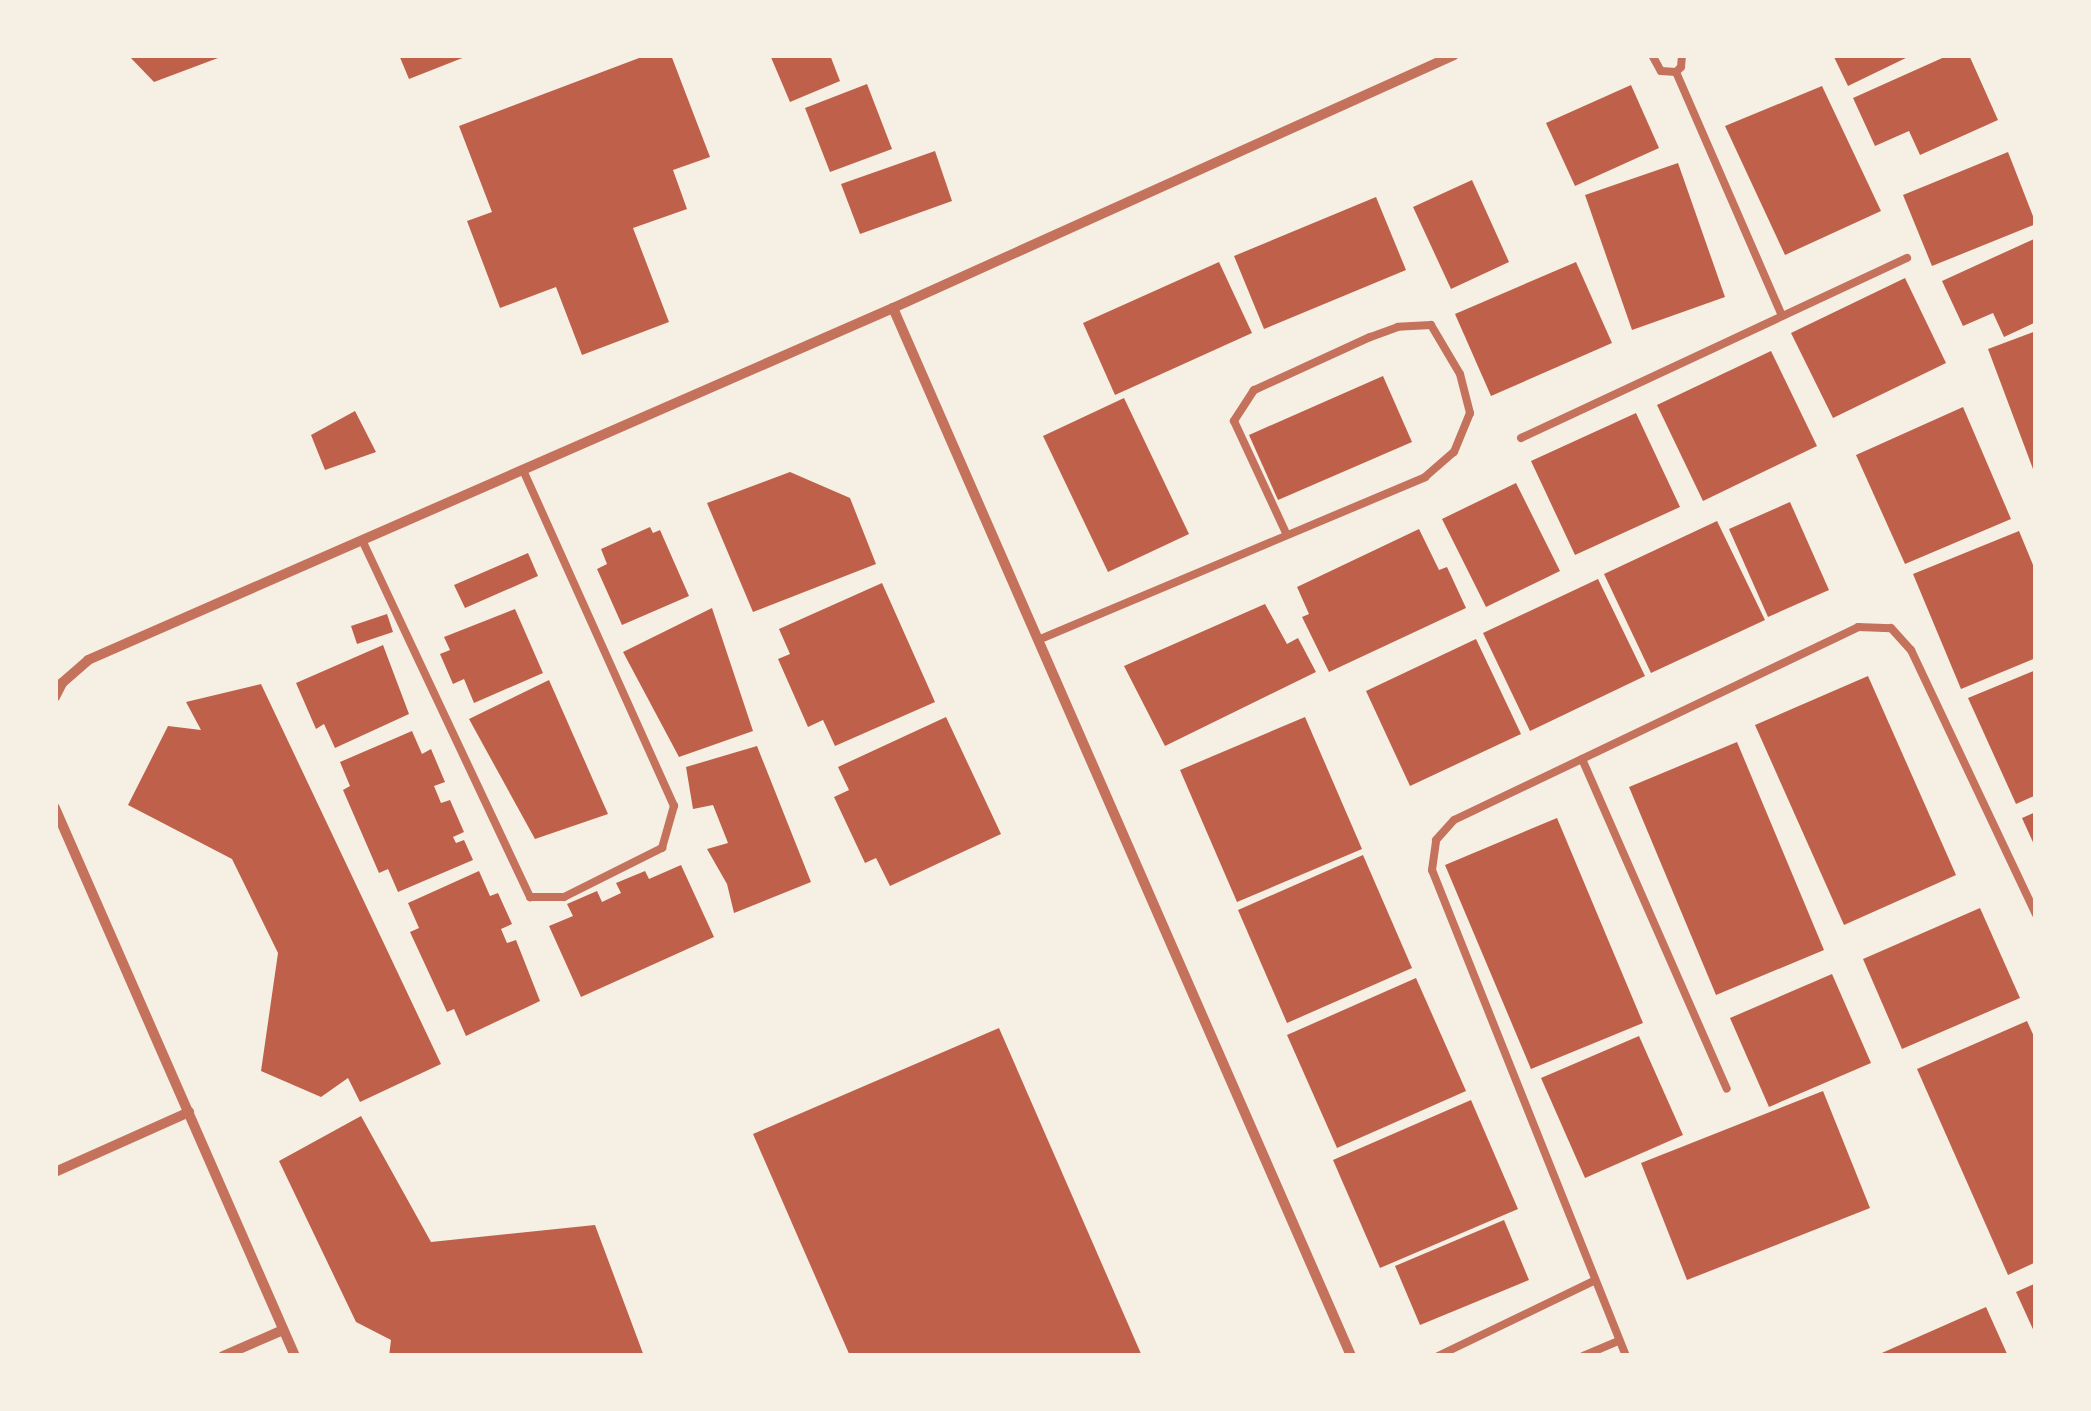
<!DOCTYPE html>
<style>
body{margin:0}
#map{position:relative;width:2091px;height:1411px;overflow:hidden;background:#f6efe4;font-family:Helvetica,sans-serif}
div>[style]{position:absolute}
.building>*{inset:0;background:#bf614a}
.service>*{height:8px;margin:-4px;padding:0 4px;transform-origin:4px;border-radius:4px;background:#c5725c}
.minor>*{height:10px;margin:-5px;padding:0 5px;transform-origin:5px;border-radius:5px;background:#c5725c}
span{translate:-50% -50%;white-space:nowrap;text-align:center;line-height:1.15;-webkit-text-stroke:8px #f6efe4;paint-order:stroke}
.frame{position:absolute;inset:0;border:58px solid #f6efe4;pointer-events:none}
</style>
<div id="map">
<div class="building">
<div style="clip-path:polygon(128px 55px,226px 55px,154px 82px)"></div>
<div style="clip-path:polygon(399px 55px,470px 55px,409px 79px)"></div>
<div style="clip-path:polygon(647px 55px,671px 55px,710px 157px,673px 170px,687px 209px,633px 228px,669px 322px,582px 355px,556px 287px,500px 308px,467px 221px,492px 212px,459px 126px)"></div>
<div style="clip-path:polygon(770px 55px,830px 55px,840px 81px,790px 102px)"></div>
<div style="clip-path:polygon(1833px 55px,1912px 55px,1848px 86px)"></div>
<div style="clip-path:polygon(1949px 55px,1969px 55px,1998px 120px,1920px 155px,1909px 131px,1875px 146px,1853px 98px)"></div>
<div style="clip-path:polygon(867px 84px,892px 149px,830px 172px,805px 108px)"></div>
<div style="clip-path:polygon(1631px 85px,1659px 148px,1575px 186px,1546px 123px)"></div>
<div style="clip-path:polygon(1822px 86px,1881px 211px,1785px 255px,1725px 126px)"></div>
<div style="clip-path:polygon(935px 151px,952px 201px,860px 234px,841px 184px)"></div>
<div style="clip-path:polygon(2008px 152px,2036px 224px,1932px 266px,1903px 195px)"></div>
<div style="clip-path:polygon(1678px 163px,1725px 297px,1632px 330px,1585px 195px)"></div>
<div style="clip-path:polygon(1472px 180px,1509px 262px,1451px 289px,1413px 207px)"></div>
<div style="clip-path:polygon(1376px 197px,1406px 270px,1264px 329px,1234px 256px)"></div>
<div style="clip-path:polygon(2036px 238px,2036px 322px,2004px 337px,1993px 313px,1963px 326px,1942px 281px)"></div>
<div style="clip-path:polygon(1219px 262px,1252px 333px,1115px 395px,1083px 323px)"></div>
<div style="clip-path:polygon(1576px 262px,1612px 343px,1491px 396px,1455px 314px)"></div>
<div style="clip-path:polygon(1905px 278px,1946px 363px,1833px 418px,1791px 333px)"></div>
<div style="clip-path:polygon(2036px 331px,2036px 477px,1988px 349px)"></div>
<div style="clip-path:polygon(1771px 351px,1817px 446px,1703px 501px,1657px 405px)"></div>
<div style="clip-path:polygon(1383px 376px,1412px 442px,1278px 500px,1249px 435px)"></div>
<div style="clip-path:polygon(1124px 398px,1189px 534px,1108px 572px,1043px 436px)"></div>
<div style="clip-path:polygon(1963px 407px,2011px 519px,1905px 564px,1856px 455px)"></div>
<div style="clip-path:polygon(355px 411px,376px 452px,325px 470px,311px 435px)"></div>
<div style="clip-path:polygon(1636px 413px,1680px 507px,1575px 555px,1531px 461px)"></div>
<div style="clip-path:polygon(790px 472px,850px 498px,876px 564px,753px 612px,707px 503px)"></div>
<div style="clip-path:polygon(1516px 483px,1560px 571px,1486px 607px,1442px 519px)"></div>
<div style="clip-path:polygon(1790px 502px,1829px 590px,1768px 617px,1729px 529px)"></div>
<div style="clip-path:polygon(1717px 521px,1765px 620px,1651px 673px,1604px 574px)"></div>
<div style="clip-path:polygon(650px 527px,653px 533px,660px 530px,689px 596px,622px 625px,597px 569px,607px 564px,601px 549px)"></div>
<div style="clip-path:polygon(1419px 529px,1439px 570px,1447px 567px,1466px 608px,1329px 672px,1302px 617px,1309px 614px,1297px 587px)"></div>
<div style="clip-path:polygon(2019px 531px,2036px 572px,2036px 658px,1961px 689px,1913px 574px)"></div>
<div style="clip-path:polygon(528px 553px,538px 576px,465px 608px,454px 585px)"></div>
<div style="clip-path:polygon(1598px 579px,1645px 676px,1530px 731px,1483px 633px)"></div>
<div style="clip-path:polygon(882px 583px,935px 702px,835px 746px,823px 720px,808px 727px,778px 659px,790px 654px,779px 629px)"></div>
<div style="clip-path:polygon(1265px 604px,1287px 644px,1298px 638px,1316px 672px,1165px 746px,1124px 666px)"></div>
<div style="clip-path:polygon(712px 608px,753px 731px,679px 757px,623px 652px)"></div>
<div style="clip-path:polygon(515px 609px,543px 673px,474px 703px,464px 679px,453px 684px,440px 654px,450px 650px,444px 637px)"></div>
<div style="clip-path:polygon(387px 614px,393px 632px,357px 644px,351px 626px)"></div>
<div style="clip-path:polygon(1476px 639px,1521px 734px,1410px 786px,1366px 691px)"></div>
<div style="clip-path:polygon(383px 645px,409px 714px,335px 748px,324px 724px,316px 729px,296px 683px)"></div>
<div style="clip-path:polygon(2036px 670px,2036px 795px,2016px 804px,1968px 698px)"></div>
<div style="clip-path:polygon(1868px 676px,1956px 875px,1844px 925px,1755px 725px)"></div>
<div style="clip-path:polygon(549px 680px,608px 814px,535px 839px,469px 719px)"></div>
<div style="clip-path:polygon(261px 684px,441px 1064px,360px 1102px,348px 1078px,321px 1097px,261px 1071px,278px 953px,232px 859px,128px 805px,168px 726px,201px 730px,186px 702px)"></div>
<div style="clip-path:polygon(946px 717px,1001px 834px,890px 886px,876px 858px,865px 863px,834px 797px,849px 790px,838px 767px)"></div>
<div style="clip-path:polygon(1305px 717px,1362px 849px,1237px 902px,1180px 770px)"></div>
<div style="clip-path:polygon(412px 731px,422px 754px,431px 749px,445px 782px,434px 786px,441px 803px,450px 800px,464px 832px,453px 837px,456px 843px,464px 840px,473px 860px,398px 892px,388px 869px,379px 873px,343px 790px,350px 786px,340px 762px)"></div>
<div style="clip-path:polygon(1737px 742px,1824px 950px,1716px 995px,1629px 787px)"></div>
<div style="clip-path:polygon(757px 746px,811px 882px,734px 913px,727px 884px,707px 849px,728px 843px,713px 805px,693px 809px,686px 767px)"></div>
<div style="clip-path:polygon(2036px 812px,2036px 849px,2022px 818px)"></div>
<div style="clip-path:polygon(1557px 818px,1643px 1023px,1531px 1069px,1445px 865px)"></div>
<div style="clip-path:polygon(1363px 855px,1412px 968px,1287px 1023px,1238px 910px)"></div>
<div style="clip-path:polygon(681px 865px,714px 937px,581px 997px,549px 926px,573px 916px,567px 904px,597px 891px,602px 902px,621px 893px,616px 883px,645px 871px,649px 879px)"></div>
<div style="clip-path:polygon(479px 871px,490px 896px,498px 893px,512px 924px,501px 929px,507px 943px,516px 940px,540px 1001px,466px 1036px,454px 1009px,447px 1012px,410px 932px,419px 928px,408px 903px)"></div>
<div style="clip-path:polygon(1980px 908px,2020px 998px,1902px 1049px,1863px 959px)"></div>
<div style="clip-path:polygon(1832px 974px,1871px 1063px,1769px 1107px,1730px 1018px)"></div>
<div style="clip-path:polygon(1416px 978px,1466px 1091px,1337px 1148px,1287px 1035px)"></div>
<div style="clip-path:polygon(2027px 1021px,2036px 1041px,2036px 1262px,2008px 1275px,1917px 1069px)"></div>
<div style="clip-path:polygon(999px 1028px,1142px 1356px,850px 1356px,753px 1134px)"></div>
<div style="clip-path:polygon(1639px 1036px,1683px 1135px,1585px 1178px,1541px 1078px)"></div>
<div style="clip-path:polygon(1823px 1091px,1870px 1208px,1687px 1280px,1641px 1163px)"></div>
<div style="clip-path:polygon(1471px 1100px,1518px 1209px,1380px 1268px,1333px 1160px)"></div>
<div style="clip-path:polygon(361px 1116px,431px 1242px,595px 1225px,644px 1356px,389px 1356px,391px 1340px,356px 1322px,279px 1161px)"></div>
<div style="clip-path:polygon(1504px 1220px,1529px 1280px,1420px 1325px,1395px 1266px)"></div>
<div style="clip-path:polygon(2036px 1283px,2036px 1336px,2016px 1292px)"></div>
<div style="clip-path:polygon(1986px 1307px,2008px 1356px,1875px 1356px)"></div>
</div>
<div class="service">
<div style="left:1652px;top:55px;width:18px;rotate:61deg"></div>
<div style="left:1661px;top:71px;width:15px;rotate:4deg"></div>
<div style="left:1676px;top:72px;width:266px;rotate:66.5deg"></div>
<div style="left:1676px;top:72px;width:7px;rotate:-45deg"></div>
<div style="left:1681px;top:67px;width:12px;rotate:-85deg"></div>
<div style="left:1521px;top:438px;width:426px;rotate:-25deg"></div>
<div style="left:362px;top:540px;width:395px;rotate:64.8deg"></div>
<div style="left:530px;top:897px;width:34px"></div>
<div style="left:564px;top:897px;width:110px;rotate:-26.6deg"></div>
<div style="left:662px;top:848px;width:44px;rotate:-74.1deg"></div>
<div style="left:674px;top:806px;width:368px;rotate:-114.2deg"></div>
<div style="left:1038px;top:640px;width:420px;rotate:-22.8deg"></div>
<div style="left:1425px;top:477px;width:38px;rotate:-41deg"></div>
<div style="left:1454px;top:452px;width:42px;rotate:-67.7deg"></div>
<div style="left:1470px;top:413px;width:40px;rotate:-104.4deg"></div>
<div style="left:1460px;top:374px;width:57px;rotate:-120.6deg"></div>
<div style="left:1431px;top:325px;width:33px;rotate:177deg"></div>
<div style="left:1398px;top:327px;width:30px;rotate:160deg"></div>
<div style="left:1370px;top:337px;width:128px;rotate:155.4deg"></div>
<div style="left:1254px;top:390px;width:37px;rotate:123deg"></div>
<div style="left:1234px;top:421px;width:123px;rotate:65.1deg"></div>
<div style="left:1582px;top:759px;width:360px;rotate:66.3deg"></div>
<div style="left:1438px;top:1356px;width:173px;rotate:-25.7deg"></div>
<div style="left:1583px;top:1356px;width:38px;rotate:-23deg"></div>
<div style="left:1626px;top:1356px;width:523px;rotate:-111.76deg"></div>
<div style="left:1432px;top:870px;width:30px;rotate:-82deg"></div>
<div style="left:1436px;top:840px;width:27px;rotate:-48deg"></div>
<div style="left:1454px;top:820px;width:448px;rotate:-25.5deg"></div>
<div style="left:1858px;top:627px;width:33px;rotate:2deg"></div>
<div style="left:1891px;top:628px;width:30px;rotate:48deg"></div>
<div style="left:1911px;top:650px;width:292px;rotate:64.7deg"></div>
</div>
<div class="minor">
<div style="left:893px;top:308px;width:1144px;rotate:66.39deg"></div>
<div style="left:55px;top:697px;width:16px;rotate:-63deg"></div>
<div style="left:62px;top:683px;width:35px;rotate:-41deg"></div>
<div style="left:88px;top:660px;width:879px;rotate:-23.62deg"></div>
<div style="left:893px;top:308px;width:615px;rotate:-24.27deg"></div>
<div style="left:55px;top:808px;width:598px;rotate:66.35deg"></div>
<div style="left:55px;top:1172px;width:147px;rotate:-24.1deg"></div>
<div style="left:223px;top:1356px;width:65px;rotate:-23.4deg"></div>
</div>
<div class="frame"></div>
</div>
